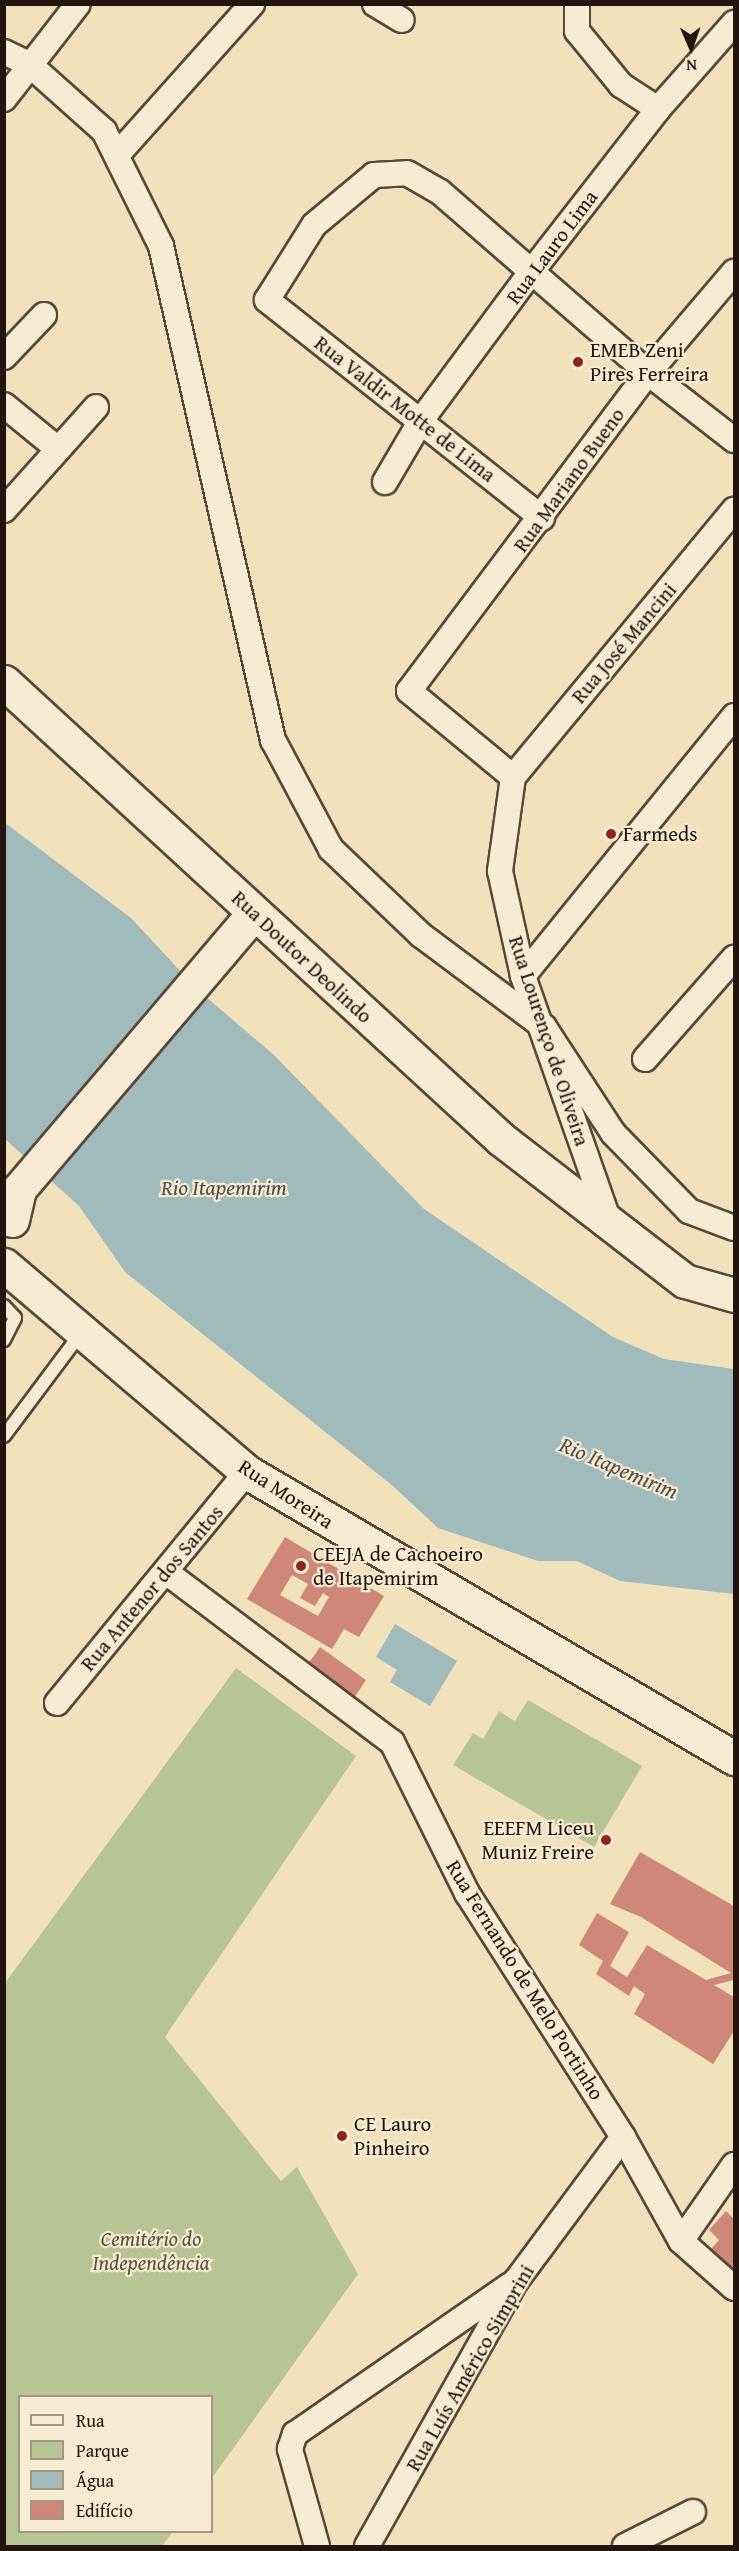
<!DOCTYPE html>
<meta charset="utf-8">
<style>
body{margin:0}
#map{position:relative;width:739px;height:2551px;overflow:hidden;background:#f2e2bc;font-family:"Gentium Book Plus",serif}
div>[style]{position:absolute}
.green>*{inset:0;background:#b7c493}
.water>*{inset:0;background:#a1babc}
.building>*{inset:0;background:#cf8777}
.roads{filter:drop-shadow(2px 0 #57483a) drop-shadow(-2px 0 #57483a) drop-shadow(0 2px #57483a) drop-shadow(0 -2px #57483a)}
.lane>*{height:12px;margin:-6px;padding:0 6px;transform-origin:6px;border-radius:6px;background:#f7ecd3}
.street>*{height:24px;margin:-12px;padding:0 12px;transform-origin:12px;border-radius:12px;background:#f7ecd3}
.secondary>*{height:33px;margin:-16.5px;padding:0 16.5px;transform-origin:16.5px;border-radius:16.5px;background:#f7ecd3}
.dots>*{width:16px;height:16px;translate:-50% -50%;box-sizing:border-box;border:3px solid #f7ecd3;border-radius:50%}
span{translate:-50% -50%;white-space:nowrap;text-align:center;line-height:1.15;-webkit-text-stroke:4.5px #f7ecd3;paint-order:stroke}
.street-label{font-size:21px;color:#23140e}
.poi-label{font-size:21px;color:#23140e}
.left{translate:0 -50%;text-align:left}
.right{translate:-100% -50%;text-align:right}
.park-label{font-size:21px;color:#57523d;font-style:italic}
.water-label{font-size:22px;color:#4f4e4b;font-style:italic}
.frame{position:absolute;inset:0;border:6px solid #23140e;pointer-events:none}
.legend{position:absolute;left:18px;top:2395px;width:195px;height:138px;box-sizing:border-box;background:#f7ecd3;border:2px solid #a29684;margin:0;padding:8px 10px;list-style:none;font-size:18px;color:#23140e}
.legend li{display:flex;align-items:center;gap:12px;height:30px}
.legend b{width:30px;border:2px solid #a29684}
.north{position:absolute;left:661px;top:18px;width:60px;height:60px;-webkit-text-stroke:4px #f7ecd3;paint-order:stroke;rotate:178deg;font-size:16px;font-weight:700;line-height:24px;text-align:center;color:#23140e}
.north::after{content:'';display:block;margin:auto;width:21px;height:27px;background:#23140e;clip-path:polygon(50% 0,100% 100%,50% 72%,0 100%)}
</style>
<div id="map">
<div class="green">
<div style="clip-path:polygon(236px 1668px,356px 1756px,165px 2037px,281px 2181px,297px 2167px,358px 2274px,212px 2478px,212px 2396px,20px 2396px,20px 2532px,173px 2532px,162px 2546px,5px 2546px,5px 1983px)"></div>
<div style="clip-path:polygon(528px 1700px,642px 1766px,594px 1847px,453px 1765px,473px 1733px,483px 1739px,499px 1711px,515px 1721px)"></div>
</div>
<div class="water">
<div style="clip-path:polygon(4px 822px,131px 918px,199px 991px,274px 1055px,424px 1209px,613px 1337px,664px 1359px,734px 1369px,734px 1594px,620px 1581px,577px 1561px,538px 1561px,438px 1528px,393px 1486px,125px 1272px,79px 1206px,5px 1139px)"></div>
<div style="clip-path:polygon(395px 1624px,457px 1661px,430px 1706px,390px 1682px,397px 1670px,376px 1657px)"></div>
</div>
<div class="building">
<div style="clip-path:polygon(evenodd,285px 1537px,384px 1596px,359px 1637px,344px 1629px,332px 1649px,247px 1599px,285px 1537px,292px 1575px,308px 1584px,300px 1598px,315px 1606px,323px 1593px,329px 1597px,318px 1616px,280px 1595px,292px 1575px)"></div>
<div style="clip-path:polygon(320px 1647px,366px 1680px,354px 1698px,305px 1668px)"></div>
<div style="clip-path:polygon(640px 1852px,734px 1906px,734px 1980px,714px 1985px,734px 1997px,734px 2031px,713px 2064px,634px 2014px,645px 1994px,634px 1986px,629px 1996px,596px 1974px,603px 1961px,579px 1945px,597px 1913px,629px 1932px,610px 1966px,627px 1977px,647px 1945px,706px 1980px,731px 1973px,641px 1917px,610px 1904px)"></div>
<div style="clip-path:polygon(726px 2211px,734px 2219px,734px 2273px,710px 2250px,719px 2240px,709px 2230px)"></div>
</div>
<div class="roads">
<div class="lane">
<div style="left:4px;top:1306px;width:16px;rotate:47deg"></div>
<div style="left:15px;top:1318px;width:25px;rotate:117deg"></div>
<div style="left:4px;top:1436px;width:129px;rotate:-53.2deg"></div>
</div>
<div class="street">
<div style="left:375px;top:4px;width:31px;rotate:31deg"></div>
<div style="left:577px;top:4px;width:27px;rotate:90deg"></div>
<div style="left:577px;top:31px;width:70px;rotate:50.8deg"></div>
<div style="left:621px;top:85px;width:44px;rotate:33deg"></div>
<div style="left:4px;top:52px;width:28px;rotate:26deg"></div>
<div style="left:29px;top:64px;width:101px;rotate:41.8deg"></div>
<div style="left:104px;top:131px;width:128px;rotate:63.6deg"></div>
<div style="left:161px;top:246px;width:507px;rotate:77.23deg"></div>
<div style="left:273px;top:740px;width:123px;rotate:62deg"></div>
<div style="left:331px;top:849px;width:124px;rotate:43.7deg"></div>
<div style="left:421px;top:935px;width:154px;rotate:36.8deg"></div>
<div style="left:544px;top:1027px;width:126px;rotate:56.9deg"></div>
<div style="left:613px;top:1133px;width:109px;rotate:45.7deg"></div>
<div style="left:689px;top:1211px;width:48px;rotate:20.7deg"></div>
<div style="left:4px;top:99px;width:120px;rotate:-52.1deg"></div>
<div style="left:117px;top:155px;width:203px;rotate:-48.2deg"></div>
<div style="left:4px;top:357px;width:58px;rotate:-46.4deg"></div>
<div style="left:4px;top:405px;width:70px;rotate:39.2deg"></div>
<div style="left:385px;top:482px;width:73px;rotate:-59.6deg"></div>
<div style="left:422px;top:419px;width:184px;rotate:-53.4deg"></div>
<div style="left:532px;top:271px;width:205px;rotate:-52.1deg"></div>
<div style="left:658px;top:109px;width:115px;rotate:-48.5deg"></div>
<div style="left:4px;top:510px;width:138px;rotate:-48.2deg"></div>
<div style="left:542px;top:518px;width:351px;rotate:-141.6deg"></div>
<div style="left:267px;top:300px;width:89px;rotate:-57.9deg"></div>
<div style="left:314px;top:225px;width:78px;rotate:-39.8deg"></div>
<div style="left:374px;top:175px;width:33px;rotate:-3deg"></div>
<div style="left:407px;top:173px;width:38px;rotate:30deg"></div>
<div style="left:440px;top:192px;width:276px;rotate:41deg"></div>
<div style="left:648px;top:373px;width:109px;rotate:37.9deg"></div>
<div style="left:513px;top:777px;width:135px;rotate:-140.4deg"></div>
<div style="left:409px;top:691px;width:398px;rotate:-53.1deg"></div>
<div style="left:648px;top:373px;width:133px;rotate:-49.6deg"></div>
<div style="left:513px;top:777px;width:95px;rotate:97.9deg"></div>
<div style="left:500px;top:871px;width:107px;rotate:77.6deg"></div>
<div style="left:523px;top:976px;width:261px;rotate:70.7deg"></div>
<div style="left:513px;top:777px;width:347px;rotate:-50.4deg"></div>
<div style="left:523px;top:976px;width:335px;rotate:-50.9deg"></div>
<div style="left:645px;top:1059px;width:135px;rotate:-48.6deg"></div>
<div style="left:166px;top:1572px;width:283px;rotate:37deg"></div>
<div style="left:392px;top:1742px;width:169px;rotate:63.6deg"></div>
<div style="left:467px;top:1893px;width:290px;rotate:57.4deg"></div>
<div style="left:623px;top:2137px;width:119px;rotate:60.9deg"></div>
<div style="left:681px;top:2241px;width:71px;rotate:41.6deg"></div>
<div style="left:57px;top:1703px;width:299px;rotate:-50.6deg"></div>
<div style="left:681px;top:2241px;width:93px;rotate:-55.1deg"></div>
<div style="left:317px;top:2546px;width:101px;rotate:-105.6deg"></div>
<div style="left:290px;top:2449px;width:16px;rotate:-72deg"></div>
<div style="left:295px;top:2434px;width:262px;rotate:-34.7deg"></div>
<div style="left:367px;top:2546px;width:304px;rotate:-60.7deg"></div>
<div style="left:516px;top:2281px;width:179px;rotate:-53.4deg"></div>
<div style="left:625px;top:2546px;width:76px;rotate:-26.6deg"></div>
</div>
<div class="secondary">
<div style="left:4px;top:682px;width:675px;rotate:42.6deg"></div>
<div style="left:501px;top:1139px;width:232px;rotate:37.7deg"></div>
<div style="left:685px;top:1281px;width:51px;rotate:15.9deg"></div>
<div style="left:12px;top:1220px;width:32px;rotate:-77deg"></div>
<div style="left:19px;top:1189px;width:362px;rotate:-49.6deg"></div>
<div style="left:4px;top:1265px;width:319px;rotate:40.4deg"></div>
<div style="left:247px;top:1472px;width:565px;rotate:30.42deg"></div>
</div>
</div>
<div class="dots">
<div style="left:578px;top:362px;background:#8f2418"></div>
<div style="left:611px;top:834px;background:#8f2418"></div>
<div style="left:301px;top:1566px;background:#8f2418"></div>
<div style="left:606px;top:1840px;background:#8f2418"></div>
<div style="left:342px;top:2136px;background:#8f2418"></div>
</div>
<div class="street-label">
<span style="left:552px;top:247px;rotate:-53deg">Rua Lauro Lima</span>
<span style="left:405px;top:409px;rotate:38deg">Rua Valdir Motte de Lima</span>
<span style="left:569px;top:480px;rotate:-54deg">Rua Mariano Bueno</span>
<span style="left:624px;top:643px;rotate:-50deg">Rua José Mancini</span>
<span style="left:302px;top:957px;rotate:43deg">Rua Doutor Deolindo</span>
<span style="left:549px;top:1041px;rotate:72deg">Rua Lourenço de Oliveira</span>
<span style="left:286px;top:1494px;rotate:33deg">Rua Moreira</span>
<span style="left:152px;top:1588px;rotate:-50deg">Rua Antenor dos Santos</span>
<span style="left:525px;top:1980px;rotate:58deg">Rua Fernando de Melo Portinho</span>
<span style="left:470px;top:2368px;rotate:-60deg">Rua Luís Américo Simprini</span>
</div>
<div class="poi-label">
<span class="left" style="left:590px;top:362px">EMEB Zeni<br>Pires Ferreira</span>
<span class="left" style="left:623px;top:834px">Farmeds</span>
<span class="left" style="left:313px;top:1566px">CEEJA de Cachoeiro<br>de Itapemirim</span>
<span class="right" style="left:594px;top:1840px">EEEFM Liceu<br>Muniz Freire</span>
<span class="left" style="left:354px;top:2136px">CE Lauro<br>Pinheiro</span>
</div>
<div class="park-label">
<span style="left:151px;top:2251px">Cemitério do<br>Independência</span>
</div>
<div class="water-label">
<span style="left:224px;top:1188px">Rio Itapemirim</span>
<span style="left:619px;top:1468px;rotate:23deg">Rio Itapemirim</span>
</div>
<div class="frame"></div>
<ul class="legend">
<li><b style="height:8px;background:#f7ecd3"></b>Rua</li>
<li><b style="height:16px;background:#b7c493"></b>Parque</li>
<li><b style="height:16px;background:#a1babc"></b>Água</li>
<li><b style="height:16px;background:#cf8777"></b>Edifício</li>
</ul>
<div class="north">N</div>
</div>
